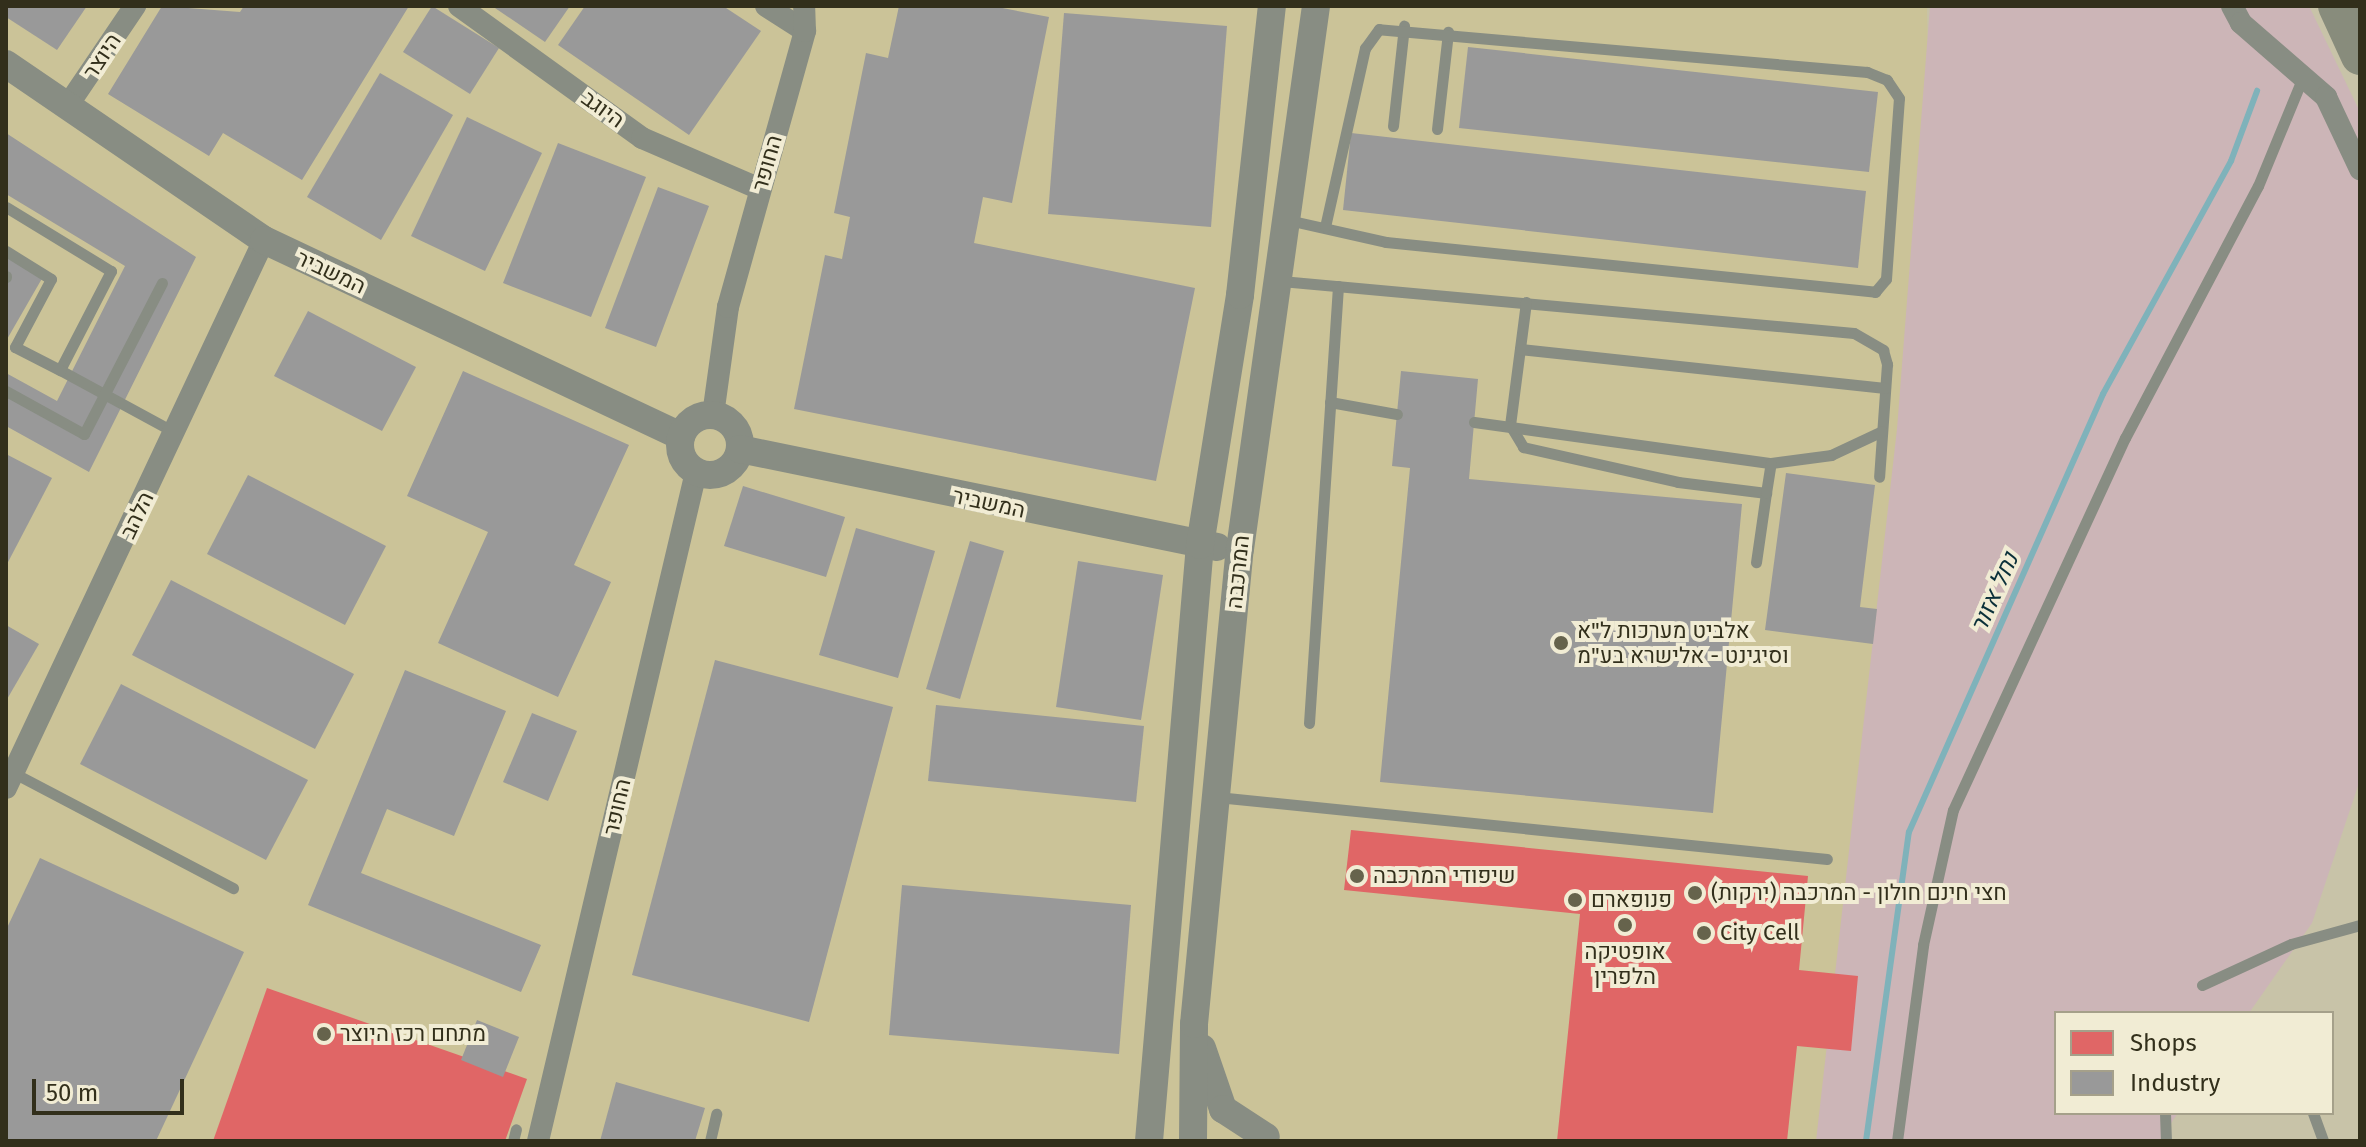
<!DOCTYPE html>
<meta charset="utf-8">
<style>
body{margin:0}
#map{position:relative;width:2366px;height:1147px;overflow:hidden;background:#c8c3a8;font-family:"Fira Sans",Heebo,sans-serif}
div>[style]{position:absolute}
.built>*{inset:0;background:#cbc398}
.green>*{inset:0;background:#ccb5b7}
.shops>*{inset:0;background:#e06666}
.industry>*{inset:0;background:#999}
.stream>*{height:6px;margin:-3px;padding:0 3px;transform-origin:3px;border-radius:3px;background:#7fb2ba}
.service>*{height:11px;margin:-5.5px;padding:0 5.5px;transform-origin:5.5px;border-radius:5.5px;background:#888d83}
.minor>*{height:22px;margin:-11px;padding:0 11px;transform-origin:11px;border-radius:11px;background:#888d83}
.tertiary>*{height:28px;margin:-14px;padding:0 14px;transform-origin:14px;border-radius:14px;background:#888d83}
.tertiary>.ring{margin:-14px;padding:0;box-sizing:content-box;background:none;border:28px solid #888d83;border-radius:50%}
.trunk>*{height:38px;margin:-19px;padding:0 19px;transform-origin:19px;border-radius:19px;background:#888c7c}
.service-bridge>*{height:11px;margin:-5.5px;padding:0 5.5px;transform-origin:5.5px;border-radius:5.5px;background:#888d83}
.dots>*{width:22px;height:22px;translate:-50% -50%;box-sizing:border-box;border:4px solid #f1ecd4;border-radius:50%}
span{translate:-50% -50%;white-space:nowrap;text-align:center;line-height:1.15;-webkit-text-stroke:8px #f1ecd4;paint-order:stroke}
.street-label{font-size:22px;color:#322f1b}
.poi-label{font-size:22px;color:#322f1b}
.left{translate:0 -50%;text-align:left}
.water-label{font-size:24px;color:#0a3039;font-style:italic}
.frame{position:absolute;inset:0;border:8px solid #322f1b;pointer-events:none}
.legend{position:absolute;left:2054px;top:1011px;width:280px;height:104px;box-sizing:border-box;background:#f1ecd4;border:2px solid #a5a08a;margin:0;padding:10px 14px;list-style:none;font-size:24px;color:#322f1b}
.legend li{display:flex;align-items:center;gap:16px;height:40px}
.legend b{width:40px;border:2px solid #a5a08a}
.scale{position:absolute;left:32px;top:1079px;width:152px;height:36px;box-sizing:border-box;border:4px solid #322f1b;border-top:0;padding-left:10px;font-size:24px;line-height:28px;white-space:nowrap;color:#322f1b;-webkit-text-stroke:6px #f1ecd4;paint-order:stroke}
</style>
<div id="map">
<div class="built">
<div style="clip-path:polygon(6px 6px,1927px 6px,1932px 275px,1833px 1141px,6px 1141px)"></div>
</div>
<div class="green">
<div style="clip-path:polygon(1930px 6px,2309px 6px,2360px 112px,2360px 780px,2312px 923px,2249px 1013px,2056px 1013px,2056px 1113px,2178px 1113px,2159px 1141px,1816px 1141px,1897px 429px)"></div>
</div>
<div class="shops">
<div style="clip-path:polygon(1351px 830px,1808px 876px,1799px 970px,1858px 976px,1851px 1051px,1797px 1046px,1787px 1141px,1557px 1141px,1580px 914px,1344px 890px)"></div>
<div style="clip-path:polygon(267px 988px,527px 1079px,505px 1141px,213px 1141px)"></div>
</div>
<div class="industry">
<div style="clip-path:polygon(6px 6px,87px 6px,57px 50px,6px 17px)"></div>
<div style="clip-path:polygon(162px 6px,240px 12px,244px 6px,409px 6px,302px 180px,223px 133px,209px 156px,108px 94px)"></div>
<div style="clip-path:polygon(432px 6px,499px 48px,470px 94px,403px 52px)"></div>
<div style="clip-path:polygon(492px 6px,570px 6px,545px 42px)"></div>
<div style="clip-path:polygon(585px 6px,723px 6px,761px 31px,689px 135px,558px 45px)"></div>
<div style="clip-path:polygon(899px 6px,992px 6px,1049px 17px,1012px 203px,983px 197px,974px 243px,1195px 288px,1156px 481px,794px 409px,825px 255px,842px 259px,850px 217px,834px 213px,866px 53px,888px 58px)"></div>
<div style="clip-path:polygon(1064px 13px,1227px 26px,1211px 227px,1048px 214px)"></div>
<div style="clip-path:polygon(1468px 47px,1878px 92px,1869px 172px,1459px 128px)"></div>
<div style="clip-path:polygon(380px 73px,453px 115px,381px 240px,307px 197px)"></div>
<div style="clip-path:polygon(467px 117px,542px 153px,485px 271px,411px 236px)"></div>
<div style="clip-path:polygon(6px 133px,196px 257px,89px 472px,6px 426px,6px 373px,57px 401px,125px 266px,6px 194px)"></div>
<div style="clip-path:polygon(1351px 133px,1866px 191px,1858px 268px,1343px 210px)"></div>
<div style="clip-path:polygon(558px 143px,646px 177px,591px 317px,503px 283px)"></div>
<div style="clip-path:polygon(658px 187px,709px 206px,656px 347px,605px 328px)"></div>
<div style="clip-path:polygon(6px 253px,44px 275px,6px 341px)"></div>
<div style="clip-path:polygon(308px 311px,416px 367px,382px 431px,274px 376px)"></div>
<div style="clip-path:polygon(463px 371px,629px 445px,574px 565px,611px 582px,558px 697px,438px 643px,488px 532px,407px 496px)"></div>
<div style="clip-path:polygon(1401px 371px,1478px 379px,1469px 479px,1742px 504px,1713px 813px,1380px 782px,1410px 468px,1392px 466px)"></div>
<div style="clip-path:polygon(6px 454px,52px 478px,6px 566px)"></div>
<div style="clip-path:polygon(1786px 473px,1875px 485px,1860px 607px,1877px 609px,1873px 644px,1765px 630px)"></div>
<div style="clip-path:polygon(248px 475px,386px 546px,345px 625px,207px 554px)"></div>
<div style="clip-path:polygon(743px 486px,845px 517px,826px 577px,724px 546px)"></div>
<div style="clip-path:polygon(856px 528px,935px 551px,898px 678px,819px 655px)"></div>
<div style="clip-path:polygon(970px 541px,1004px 551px,960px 699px,926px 689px)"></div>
<div style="clip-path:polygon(1078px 561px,1163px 575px,1141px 720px,1056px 707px)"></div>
<div style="clip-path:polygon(171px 580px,354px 674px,315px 749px,132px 655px)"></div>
<div style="clip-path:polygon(6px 625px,39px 644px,6px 701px)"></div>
<div style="clip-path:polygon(715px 660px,893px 707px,809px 1022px,632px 975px)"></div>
<div style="clip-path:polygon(405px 670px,506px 711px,454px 836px,387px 809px,361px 873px,541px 945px,521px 992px,308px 905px)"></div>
<div style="clip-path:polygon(121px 684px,308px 780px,266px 860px,80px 764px)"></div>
<div style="clip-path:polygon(936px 705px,1144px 726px,1136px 802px,928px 781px)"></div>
<div style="clip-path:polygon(532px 713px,577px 731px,548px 801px,503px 782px)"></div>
<div style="clip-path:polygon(40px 858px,244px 952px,156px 1141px,6px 1141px,6px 930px)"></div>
<div style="clip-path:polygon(902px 885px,1131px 905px,1119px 1054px,889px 1035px)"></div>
<div style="clip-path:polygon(477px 1020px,519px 1037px,503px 1077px,461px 1060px)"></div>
<div style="clip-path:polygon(616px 1082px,705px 1108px,695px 1141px,600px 1141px)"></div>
</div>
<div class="stream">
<div style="left:1866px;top:1141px;width:312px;rotate:-82.1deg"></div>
<div style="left:1909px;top:832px;width:479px;rotate:-66.1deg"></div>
<div style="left:2103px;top:394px;width:266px;rotate:-61.2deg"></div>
<div style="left:2231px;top:161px;width:75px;rotate:-69.6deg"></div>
</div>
<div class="service">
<div style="left:1393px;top:126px;width:101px;rotate:-83.7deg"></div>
<div style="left:1437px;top:129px;width:98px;rotate:-83.5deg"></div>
<div style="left:6px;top:207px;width:123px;rotate:31.4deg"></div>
<div style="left:111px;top:271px;width:111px;rotate:117.3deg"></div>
<div style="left:60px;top:370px;width:132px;rotate:28.5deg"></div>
<div style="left:1288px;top:220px;width:100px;rotate:12.7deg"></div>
<div style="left:1386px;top:242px;width:492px;rotate:5.8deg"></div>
<div style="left:1875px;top:292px;width:17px;rotate:-50deg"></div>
<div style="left:1886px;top:279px;width:181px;rotate:-85.9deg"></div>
<div style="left:1899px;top:98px;width:22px;rotate:-124deg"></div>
<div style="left:1887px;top:80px;width:22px;rotate:-158deg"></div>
<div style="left:1867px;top:72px;width:490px;rotate:-175deg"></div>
<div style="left:1379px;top:29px;width:24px;rotate:126deg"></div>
<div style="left:1365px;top:48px;width:183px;rotate:102.6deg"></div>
<div style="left:6px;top:251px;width:53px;rotate:31.9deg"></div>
<div style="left:51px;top:279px;width:77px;rotate:117.9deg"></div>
<div style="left:15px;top:347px;width:51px;rotate:27.1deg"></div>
<div style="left:6px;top:276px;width:1px;rotate:90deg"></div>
<div style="left:1281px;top:281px;width:575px;rotate:5.19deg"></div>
<div style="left:1854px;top:333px;width:34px;rotate:30deg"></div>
<div style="left:1883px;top:350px;width:15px;rotate:74deg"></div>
<div style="left:1887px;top:364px;width:113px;rotate:94deg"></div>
<div style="left:1526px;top:302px;width:124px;rotate:97.4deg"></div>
<div style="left:1510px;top:425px;width:26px;rotate:59deg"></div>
<div style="left:1523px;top:447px;width:159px;rotate:12.7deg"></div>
<div style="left:1678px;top:482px;width:89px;rotate:7.1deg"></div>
<div style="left:1766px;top:493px;width:70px;rotate:98.2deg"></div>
<div style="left:1520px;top:349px;width:367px;rotate:6.1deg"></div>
<div style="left:1330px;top:402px;width:68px;rotate:10.2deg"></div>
<div style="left:1474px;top:422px;width:300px;rotate:7.9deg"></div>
<div style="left:1771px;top:463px;width:61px;rotate:-7.6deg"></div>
<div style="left:1831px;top:455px;width:56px;rotate:-25.2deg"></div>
<div style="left:1766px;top:493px;width:30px;rotate:-81deg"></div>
<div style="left:1309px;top:723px;width:438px;rotate:-86.2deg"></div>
<div style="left:10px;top:771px;width:252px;rotate:27.7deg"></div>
<div style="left:1217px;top:797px;width:613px;rotate:5.8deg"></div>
<div style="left:2202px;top:985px;width:98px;rotate:-24.7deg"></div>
<div style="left:2291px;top:944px;width:72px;rotate:-15.4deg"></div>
<div style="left:2165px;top:1113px;width:28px;rotate:88deg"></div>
<div style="left:2313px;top:1113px;width:30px;rotate:70deg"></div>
<div style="left:513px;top:1141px;width:12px;rotate:-76deg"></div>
<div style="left:710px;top:1141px;width:28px;rotate:-77deg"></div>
<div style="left:1897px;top:1141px;width:198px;rotate:-82.4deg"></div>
<div style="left:1923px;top:945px;width:138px;rotate:-77.5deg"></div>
<div style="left:1953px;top:810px;width:410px;rotate:-65.2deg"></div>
<div style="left:2125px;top:438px;width:285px;rotate:-62.2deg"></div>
<div style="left:2258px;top:186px;width:116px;rotate:-67.6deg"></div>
</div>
<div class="minor">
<div style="left:459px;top:6px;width:226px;rotate:35.8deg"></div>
<div style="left:642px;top:138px;width:129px;rotate:23.4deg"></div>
<div style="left:766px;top:6px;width:46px;rotate:32.7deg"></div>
<div style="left:2232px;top:6px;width:19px;rotate:62deg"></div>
<div style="left:2241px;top:23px;width:113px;rotate:41deg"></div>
<div style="left:2326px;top:97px;width:80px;rotate:64.7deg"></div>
<div style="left:68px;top:105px;width:120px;rotate:-55.9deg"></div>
<div style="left:713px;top:415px;width:109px;rotate:-82.1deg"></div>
<div style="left:728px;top:307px;width:287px;rotate:-74.4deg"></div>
<div style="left:805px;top:31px;width:25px;rotate:-92deg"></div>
<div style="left:6px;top:788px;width:606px;rotate:-64.79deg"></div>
<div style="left:538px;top:1141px;width:687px;rotate:-76.71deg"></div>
</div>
<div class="tertiary">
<div style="left:6px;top:64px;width:312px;rotate:34.3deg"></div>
<div style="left:264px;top:240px;width:461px;rotate:25.2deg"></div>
<div class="ring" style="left:680px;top:415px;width:32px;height:32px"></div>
<div style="left:740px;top:449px;width:487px;rotate:11.6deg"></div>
<div style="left:1202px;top:1048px;width:65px;rotate:71deg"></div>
<div style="left:1223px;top:1109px;width:51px;rotate:33.1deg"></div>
<div style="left:1149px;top:1141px;width:598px;rotate:-85.11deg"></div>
<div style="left:1200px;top:545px;width:253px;rotate:-80.9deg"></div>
<div style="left:1240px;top:295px;width:291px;rotate:-83.7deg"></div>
<div style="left:1193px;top:1141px;width:117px;rotate:-89.5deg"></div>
<div style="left:1194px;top:1024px;width:477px;rotate:-84.5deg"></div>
<div style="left:1240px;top:549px;width:548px;rotate:-82.03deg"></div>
</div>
<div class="trunk">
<div style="left:2337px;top:6px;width:55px;rotate:65.3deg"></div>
</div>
<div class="service-bridge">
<div style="left:6px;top:391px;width:89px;rotate:28.9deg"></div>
<div style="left:84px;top:434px;width:170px;rotate:-62.7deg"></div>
</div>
<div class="dots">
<div style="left:1561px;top:643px;background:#66634c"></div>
<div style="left:1357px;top:876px;background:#66634c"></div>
<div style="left:1695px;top:893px;background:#66634c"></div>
<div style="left:1575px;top:900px;background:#66634c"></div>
<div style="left:1625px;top:925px;background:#66634c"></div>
<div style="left:1704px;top:933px;background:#66634c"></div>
<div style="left:324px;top:1034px;background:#66634c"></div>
</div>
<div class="street-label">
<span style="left:102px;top:56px;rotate:-56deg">היוצר</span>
<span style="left:603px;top:109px;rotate:36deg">היוגב</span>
<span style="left:767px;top:163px;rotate:-74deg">החופר</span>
<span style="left:331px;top:272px;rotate:25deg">המשביר</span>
<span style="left:989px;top:503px;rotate:12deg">המשביר</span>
<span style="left:137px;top:515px;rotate:-64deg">הלהב</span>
<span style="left:1238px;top:572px;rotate:-84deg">המרכבה</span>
<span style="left:617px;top:807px;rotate:-77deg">החופר</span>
</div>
<div class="poi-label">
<span class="left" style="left:1577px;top:643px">אלביט מערכות ל"א<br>וסיגינט - אלישרא בע"מ</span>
<span class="left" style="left:1373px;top:876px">שיפודי המרכבה</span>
<span class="left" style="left:1711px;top:893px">חצי חינם חולון - המרכבה (ירקות)</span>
<span class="left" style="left:1591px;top:900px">פנופארם</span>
<span class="left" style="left:1720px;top:933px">City Cell</span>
<span style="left:1625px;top:964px">אופטיקה<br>הלפרין</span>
<span class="left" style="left:340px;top:1034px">מתחם רכז היוצר</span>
</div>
<div class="water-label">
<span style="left:1995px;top:593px;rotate:-66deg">נחל אזור</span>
</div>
<div class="frame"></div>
<ul class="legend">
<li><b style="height:22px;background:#e06666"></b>Shops</li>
<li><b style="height:22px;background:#999"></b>Industry</li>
</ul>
<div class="scale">50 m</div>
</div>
